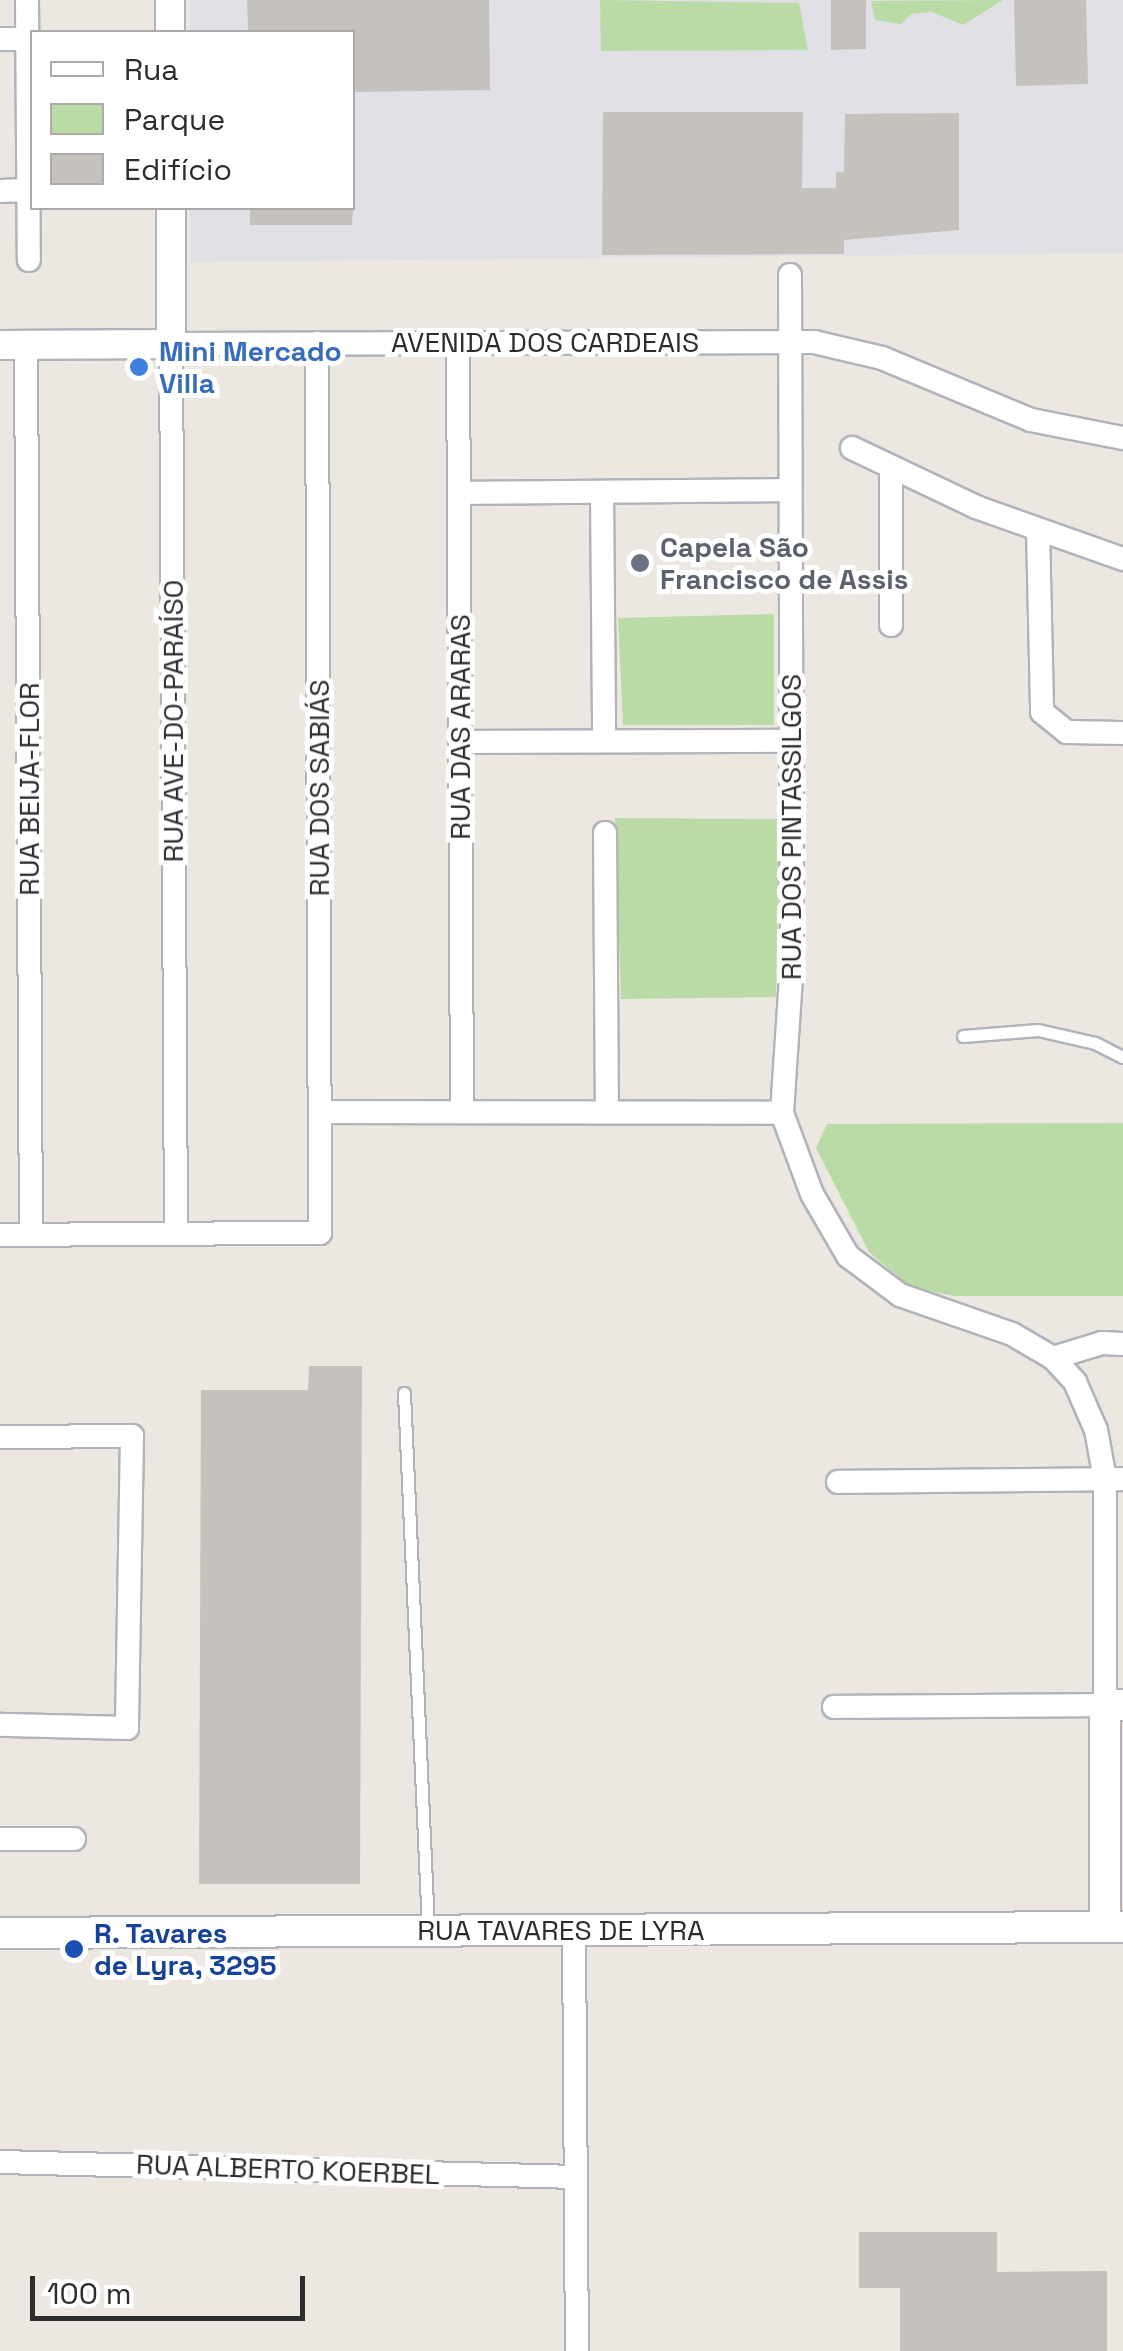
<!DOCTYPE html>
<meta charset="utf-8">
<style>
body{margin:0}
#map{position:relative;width:1123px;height:2351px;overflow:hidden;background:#ece7e1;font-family:"Space Grotesk",sans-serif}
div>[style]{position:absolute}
.industrial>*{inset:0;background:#e1e0e6}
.green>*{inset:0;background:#badba5}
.building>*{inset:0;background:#c5c1bc}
.roads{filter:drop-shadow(2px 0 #b1b3bb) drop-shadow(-2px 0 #b1b3bb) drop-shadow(0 2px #b1b3bb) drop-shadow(0 -2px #b1b3bb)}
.service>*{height:11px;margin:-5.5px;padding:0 5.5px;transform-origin:5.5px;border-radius:5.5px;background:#fff}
.minor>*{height:22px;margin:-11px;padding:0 11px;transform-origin:11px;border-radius:11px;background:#fff}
.tertiary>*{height:28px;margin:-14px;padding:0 14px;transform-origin:14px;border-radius:14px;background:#fff}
.secondary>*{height:30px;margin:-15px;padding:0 15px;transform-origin:15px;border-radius:15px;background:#fff}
.dots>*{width:28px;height:28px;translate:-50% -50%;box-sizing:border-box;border:5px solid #fff;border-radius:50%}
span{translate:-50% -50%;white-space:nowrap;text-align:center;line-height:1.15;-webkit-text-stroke:10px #fff;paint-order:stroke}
.street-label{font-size:28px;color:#2c2c2c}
.shop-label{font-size:28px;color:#366cbe;font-weight:700}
.left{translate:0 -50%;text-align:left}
.worship-label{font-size:28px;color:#5b616d;font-weight:700}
.transit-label{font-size:28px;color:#164399;font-weight:700}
.legend{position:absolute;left:30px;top:30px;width:325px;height:180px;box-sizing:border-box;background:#fff;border:2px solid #ababab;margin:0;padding:12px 18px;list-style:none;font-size:30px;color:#2c2c2c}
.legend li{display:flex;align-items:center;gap:20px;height:50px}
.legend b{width:50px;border:2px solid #ababab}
.scale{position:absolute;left:30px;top:2276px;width:275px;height:45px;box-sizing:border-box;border:5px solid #2c2c2c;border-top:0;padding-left:12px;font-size:30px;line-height:35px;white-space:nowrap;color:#2c2c2c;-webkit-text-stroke:8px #fff;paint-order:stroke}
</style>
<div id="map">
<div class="industrial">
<div style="clip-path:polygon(190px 0,1123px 0,1123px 253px,190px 262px,190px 208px,352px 208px,352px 32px,190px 32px)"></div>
</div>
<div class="green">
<div style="clip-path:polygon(600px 0,799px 3px,808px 50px,601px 51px)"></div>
<div style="clip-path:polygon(1003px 0,963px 25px,932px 12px,911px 14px,901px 24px,875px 20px,871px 1px)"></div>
<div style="clip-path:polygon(774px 614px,774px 725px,623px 725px,618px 618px)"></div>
<div style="clip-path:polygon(615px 818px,780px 819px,776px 997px,621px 999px)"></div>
<div style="clip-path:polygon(1123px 1123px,1123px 1296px,955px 1296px,911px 1288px,869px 1252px,816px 1148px,827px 1124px)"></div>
</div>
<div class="building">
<div style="clip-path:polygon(247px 0,489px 0,490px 90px,352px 92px,352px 32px,248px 32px)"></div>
<div style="clip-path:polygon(831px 0,866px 0,866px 49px,831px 50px)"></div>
<div style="clip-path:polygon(1014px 0,1086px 0,1088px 84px,1016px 86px)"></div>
<div style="clip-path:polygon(603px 112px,803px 112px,802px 188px,836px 188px,836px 172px,844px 172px,845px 114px,959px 113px,959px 230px,844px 240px,844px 254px,602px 255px)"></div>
<div style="clip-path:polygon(250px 208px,353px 208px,352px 225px,250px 225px)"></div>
<div style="clip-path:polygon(309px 1366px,362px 1366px,360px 1884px,199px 1884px,201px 1390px,308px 1390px)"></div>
<div style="clip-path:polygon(859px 2232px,997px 2232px,997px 2272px,1107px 2271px,1107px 2351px,900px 2351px,900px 2288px,859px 2288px)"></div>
</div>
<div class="roads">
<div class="service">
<div style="left:963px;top:1036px;width:75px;rotate:-4.6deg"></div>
<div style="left:1038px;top:1030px;width:58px;rotate:12.8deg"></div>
<div style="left:1095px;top:1043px;width:31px;rotate:27deg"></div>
<div style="left:404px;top:1393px;width:536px;rotate:87.43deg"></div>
</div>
<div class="minor">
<div style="left:27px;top:0;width:260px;rotate:89.6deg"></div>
<div style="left:0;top:39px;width:27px"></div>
<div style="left:0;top:191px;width:29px;rotate:-2deg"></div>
<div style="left:790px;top:275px;width:687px;rotate:89.83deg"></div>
<div style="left:792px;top:962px;width:151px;rotate:93.8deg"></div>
<div style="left:782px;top:1113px;width:86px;rotate:69.7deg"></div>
<div style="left:812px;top:1194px;width:72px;rotate:59.9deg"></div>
<div style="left:848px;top:1256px;width:65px;rotate:36.9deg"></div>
<div style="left:900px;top:1295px;width:119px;rotate:19.2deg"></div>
<div style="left:1012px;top:1334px;width:48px;rotate:30.3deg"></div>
<div style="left:1053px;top:1358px;width:33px;rotate:47deg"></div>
<div style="left:1075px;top:1382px;width:52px;rotate:66.4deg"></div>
<div style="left:1096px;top:1430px;width:50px;rotate:79.6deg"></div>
<div style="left:1105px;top:1479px;width:226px;rotate:90deg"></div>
<div style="left:1105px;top:1705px;width:271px;rotate:179.6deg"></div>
<div style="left:458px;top:343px;width:769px;rotate:89.7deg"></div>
<div style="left:26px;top:345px;width:889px;rotate:89.68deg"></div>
<div style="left:852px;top:448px;width:137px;rotate:25.4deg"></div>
<div style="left:976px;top:507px;width:156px;rotate:19.5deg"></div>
<div style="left:891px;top:469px;width:156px;rotate:90deg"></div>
<div style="left:602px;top:492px;width:249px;rotate:89.5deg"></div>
<div style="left:459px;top:493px;width:331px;rotate:-0.5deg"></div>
<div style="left:1038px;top:530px;width:182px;rotate:88.7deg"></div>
<div style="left:1042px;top:712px;width:32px;rotate:39deg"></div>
<div style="left:1067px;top:732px;width:56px;rotate:1deg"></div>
<div style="left:460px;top:742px;width:332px;rotate:-0.2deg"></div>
<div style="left:605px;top:833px;width:279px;rotate:89.6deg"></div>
<div style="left:320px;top:1112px;width:462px;rotate:0.1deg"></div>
<div style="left:176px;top:1234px;width:890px;rotate:-90.32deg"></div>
<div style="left:171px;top:344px;width:643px;rotate:-0.18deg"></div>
<div style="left:814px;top:342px;width:70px;rotate:13.2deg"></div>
<div style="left:882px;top:358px;width:161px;rotate:22.6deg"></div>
<div style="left:1031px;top:420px;width:94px;rotate:11.1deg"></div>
<div style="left:0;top:1235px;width:320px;rotate:-0.4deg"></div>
<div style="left:320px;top:1233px;width:890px;rotate:-90.19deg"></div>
<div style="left:1053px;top:1358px;width:51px;rotate:-17deg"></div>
<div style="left:1102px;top:1343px;width:21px;rotate:3deg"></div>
<div style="left:0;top:1437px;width:132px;rotate:-0.4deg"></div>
<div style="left:132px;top:1436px;width:292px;rotate:91deg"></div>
<div style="left:127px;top:1728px;width:127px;rotate:-178.6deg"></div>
<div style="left:838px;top:1482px;width:285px;rotate:-0.6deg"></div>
<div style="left:0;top:1839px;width:74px"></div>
<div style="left:574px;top:1930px;width:421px;rotate:89.6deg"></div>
<div style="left:0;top:2162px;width:576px;rotate:1.49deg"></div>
</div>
<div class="tertiary">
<div style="left:170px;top:0;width:32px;rotate:90deg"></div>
<div style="left:0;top:345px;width:171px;rotate:-0.3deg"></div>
<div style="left:171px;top:344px;width:136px;rotate:-90deg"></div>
</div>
<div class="secondary">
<div style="left:1105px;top:1927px;width:222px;rotate:-90deg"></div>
<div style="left:1105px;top:1705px;width:18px"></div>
<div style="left:0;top:1933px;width:1123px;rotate:-0.31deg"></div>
</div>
</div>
<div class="dots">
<div style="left:139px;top:367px;background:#3f7fe0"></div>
<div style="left:640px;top:563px;background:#6b7280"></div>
<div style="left:74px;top:1949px;background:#1a4fb4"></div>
</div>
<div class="street-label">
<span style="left:545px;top:342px">AVENIDA DOS CARDEAIS</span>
<span style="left:173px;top:721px;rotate:-90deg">RUA AVE-DO-PARAÍSO</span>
<span style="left:460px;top:727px;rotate:-90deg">RUA DAS ARARAS</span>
<span style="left:319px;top:788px;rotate:-90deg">RUA DOS SABIÁS</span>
<span style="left:29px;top:789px;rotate:-90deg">RUA BEIJA-FLOR</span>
<span style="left:791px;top:827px;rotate:-90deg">RUA DOS PINTASSILGOS</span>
<span style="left:561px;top:1930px">RUA TAVARES DE LYRA</span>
<span style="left:288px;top:2169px;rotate:2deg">RUA ALBERTO KOERBEL</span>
</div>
<div class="shop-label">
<span class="left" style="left:159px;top:367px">Mini Mercado<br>Villa</span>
</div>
<div class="worship-label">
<span class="left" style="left:660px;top:563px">Capela São<br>Francisco de Assis</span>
</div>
<div class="transit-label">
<span class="left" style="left:94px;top:1949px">R. Tavares<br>de Lyra, 3295</span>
</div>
<ul class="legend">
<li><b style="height:12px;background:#fff"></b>Rua</li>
<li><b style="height:28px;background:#badba5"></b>Parque</li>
<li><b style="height:28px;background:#c5c1bc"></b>Edifício</li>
</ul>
<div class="scale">100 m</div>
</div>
